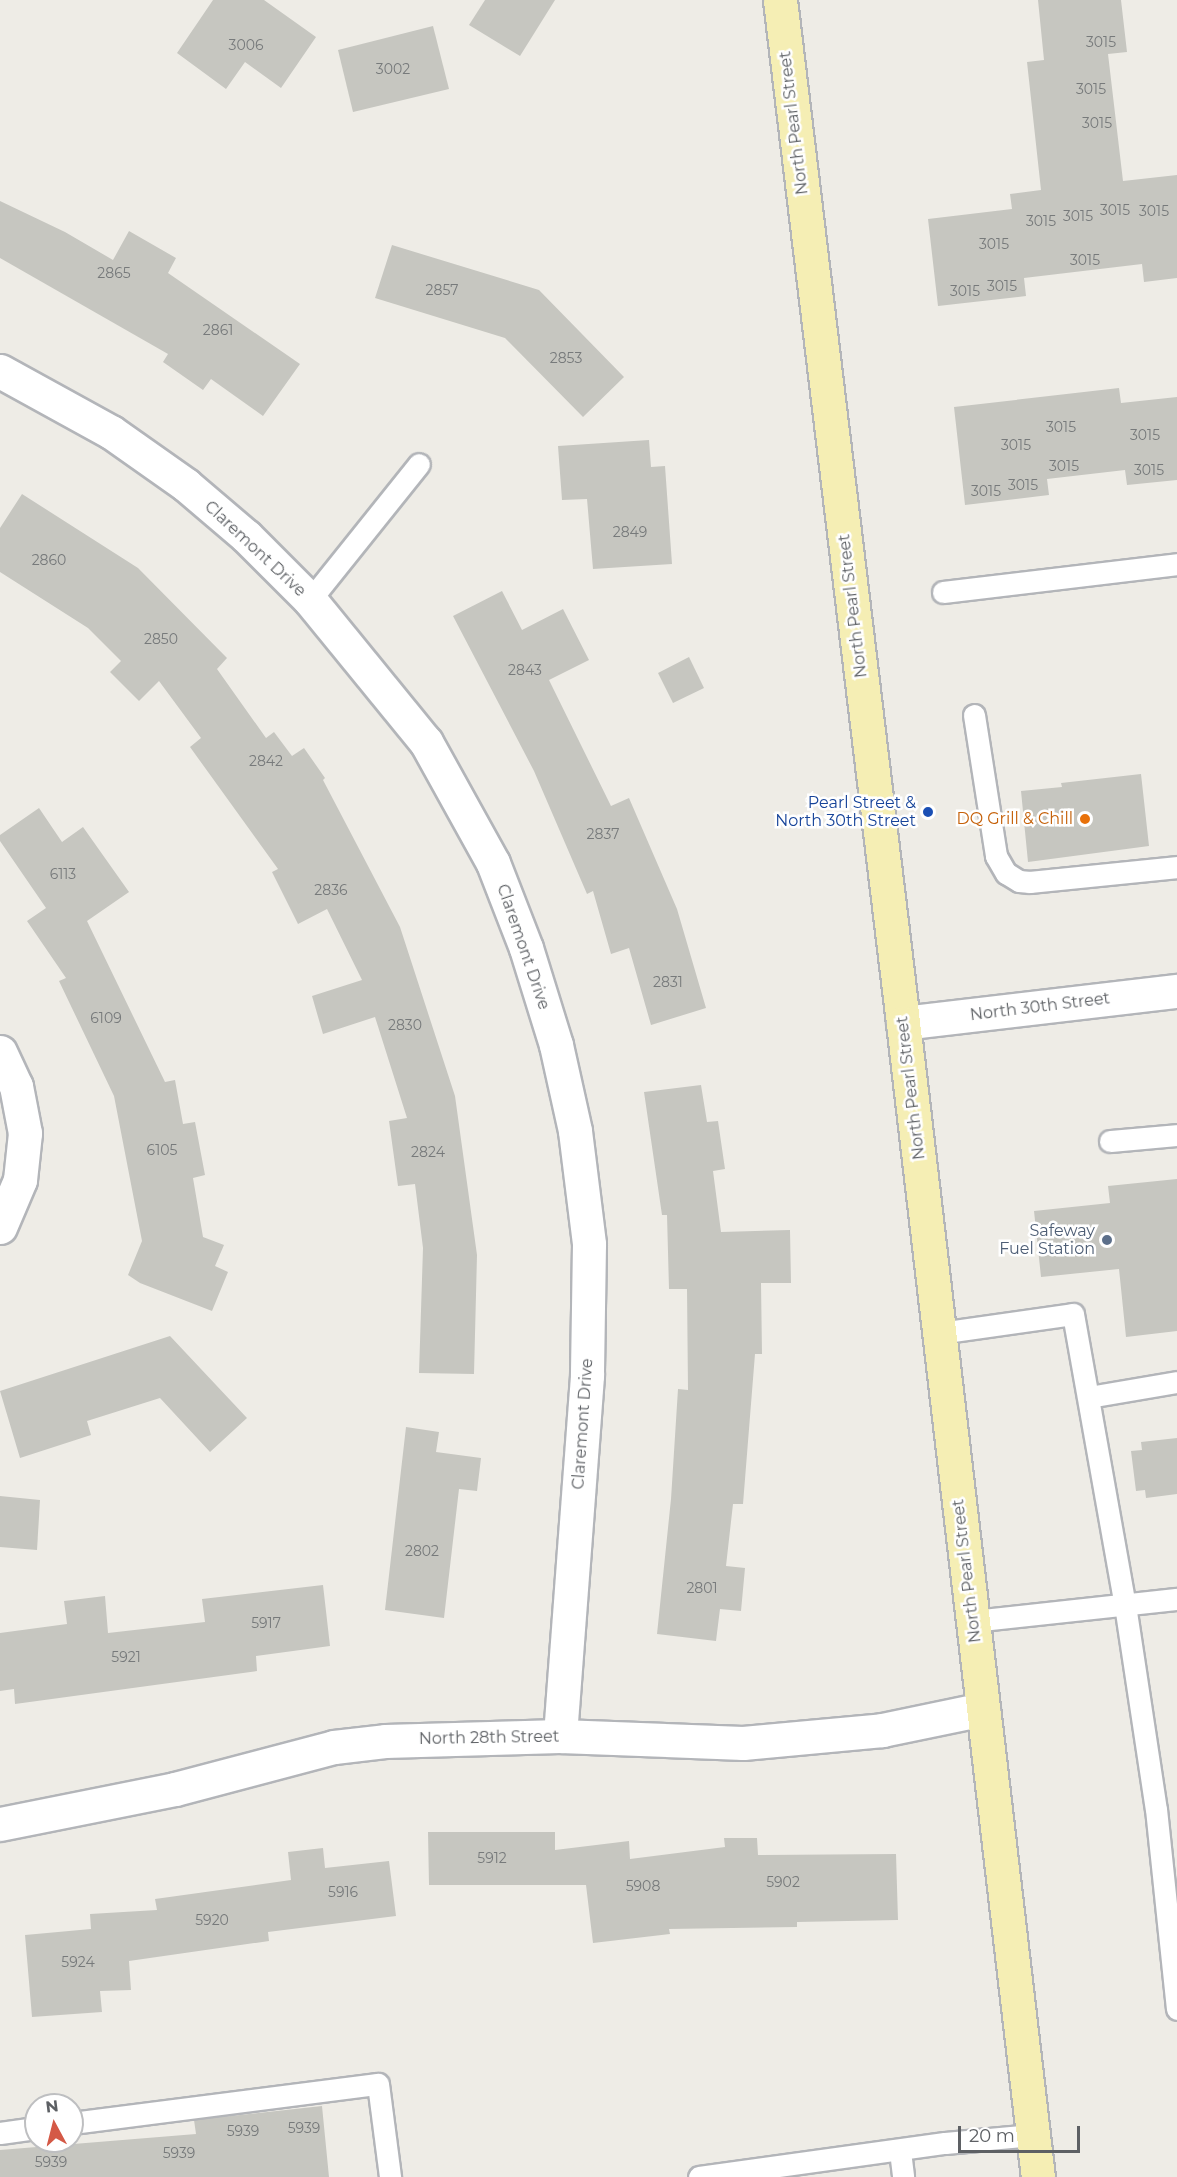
<!DOCTYPE html>
<style>
body{margin:0}
#map{position:relative;width:1177px;height:2177px;overflow:hidden;background:#eeece6;font-family:Montserrat,sans-serif}
div>[style]{position:absolute}
.building>*{inset:0;background:#c6c6c0}
.roads{filter:drop-shadow(2px 0 #b3b5b9) drop-shadow(-2px 0 #b3b5b9) drop-shadow(0 2px #b3b5b9) drop-shadow(0 -2px #b3b5b9)}
.service>*{height:21px;margin:-10.5px;padding:0 10.5px;transform-origin:10.5px;border-radius:10.5px;background:#fff}
.minor>*{height:33px;margin:-16.5px;padding:0 16.5px;transform-origin:16.5px;border-radius:16.5px;background:#fff}
.secondary>*{height:33px;margin:-16.5px;padding:0 16.5px;transform-origin:16.5px;border-radius:16.5px;background:#fff}
.primary>*{height:33px;margin:-16.5px;padding:0 16.5px;transform-origin:16.5px;border-radius:16.5px;background:#f5eeb4}
.dots>*{width:16px;height:16px;translate:-50% -50%;box-sizing:border-box;border:3px solid #fff;border-radius:50%}
span{translate:-50% -50%;white-space:nowrap;text-align:center;line-height:1.15;-webkit-text-stroke:5px #fff;paint-order:stroke}
.number-label{font-size:14px;color:#777a7b}
.number-label span{-webkit-text-stroke-width:0}
.street-label{font-size:16px;color:#5d6064}
.transit-label{font-size:16px;color:#164399}
.right{translate:-100% -50%;text-align:right}
.food-label{font-size:16px;color:#c56008}
.service-label{font-size:16px;color:#4e5e75}
.north{position:absolute;left:24px;top:2093px;width:60px;height:60px;box-sizing:border-box;background:#fff;border:2px solid #bebfc1;border-radius:50%;rotate:353deg;font-size:16px;font-weight:700;line-height:24px;text-align:center;color:#5d6064}
.north::after{content:'';display:block;margin:auto;width:21px;height:27px;background:#d45946;clip-path:polygon(50% 0,100% 100%,50% 72%,0 100%)}
.scale{position:absolute;left:958px;top:2126px;width:122px;height:27px;box-sizing:border-box;border:3px solid #5d6064;border-top:0;padding-left:8px;font-size:18px;line-height:21px;white-space:nowrap;color:#5d6064;-webkit-text-stroke:4px #fff;paint-order:stroke}
</style>
<div id="map">
<div class="building">
<div style="clip-path:polygon(213px 0,264px 0,316px 37px,281px 88px,245px 62px,226px 89px,177px 53px)"></div>
<div style="clip-path:polygon(485px 0,555px 0,520px 56px,469px 25px)"></div>
<div style="clip-path:polygon(1038px 0,1121px 0,1127px 52px,1108px 54px,1123px 181px,1177px 175px,1177px 278px,1144px 282px,1142px 264px,1024px 278px,1026px 296px,938px 306px,928px 219px,1012px 209px,1010px 194px,1041px 190px,1027px 62px,1044px 60px)"></div>
<div style="clip-path:polygon(433px 26px,449px 89px,353px 112px,338px 50px)"></div>
<div style="clip-path:polygon(0 201px,65px 232px,113px 260px,129px 231px,176px 258px,168px 273px,300px 364px,263px 416px,211px 379px,203px 390px,163px 362px,168px 354px,0 258px)"></div>
<div style="clip-path:polygon(392px 245px,539px 290px,624px 377px,583px 417px,505px 338px,375px 298px)"></div>
<div style="clip-path:polygon(1119px 388px,1121px 403px,1177px 397px,1177px 480px,1127px 485px,1125px 470px,1047px 479px,1049px 495px,965px 505px,954px 407px)"></div>
<div style="clip-path:polygon(649px 440px,651px 467px,665px 466px,672px 564px,593px 569px,587px 499px,562px 500px,558px 446px)"></div>
<div style="clip-path:polygon(22px 494px,138px 568px,227px 658px,217px 669px,266px 738px,274px 732px,292px 756px,304px 748px,325px 778px,323px 780px,400px 927px,455px 1096px,477px 1255px,474px 1374px,419px 1373px,423px 1248px,415px 1184px,398px 1186px,389px 1121px,407px 1118px,375px 1017px,323px 1034px,312px 996px,362px 980px,327px 909px,298px 924px,272px 872px,278px 869px,190px 747px,201px 738px,159px 681px,139px 701px,110px 672px,121px 661px,88px 628px,0 572px,0 528px)"></div>
<div style="clip-path:polygon(502px 591px,522px 630px,563px 609px,589px 660px,549px 680px,611px 806px,629px 798px,677px 909px,706px 1008px,651px 1025px,629px 948px,611px 954px,593px 891px,587px 894px,534px 771px,453px 616px)"></div>
<div style="clip-path:polygon(689px 657px,704px 688px,673px 703px,658px 673px)"></div>
<div style="clip-path:polygon(1141px 774px,1149px 846px,1028px 862px,1021px 791px,1062px 787px,1061px 783px)"></div>
<div style="clip-path:polygon(39px 808px,62px 842px,83px 827px,129px 892px,87px 921px,165px 1082px,175px 1080px,183px 1124px,195px 1122px,205px 1175px,193px 1178px,203px 1237px,224px 1245px,215px 1266px,228px 1272px,212px 1311px,140px 1283px,128px 1275px,142px 1241px,114px 1096px,59px 981px,66px 978px,27px 921px,46px 908px,0 841px,0 835px)"></div>
<div style="clip-path:polygon(701px 1085px,707px 1122px,718px 1121px,725px 1169px,713px 1171px,721px 1232px,790px 1230px,791px 1283px,761px 1283px,762px 1354px,755px 1354px,743px 1504px,733px 1504px,726px 1566px,745px 1568px,741px 1611px,720px 1609px,716px 1641px,657px 1634px,671px 1499px,678px 1389px,688px 1390px,687px 1289px,669px 1289px,667px 1215px,662px 1215px,644px 1092px)"></div>
<div style="clip-path:polygon(1177px 1179px,1177px 1331px,1126px 1337px,1119px 1269px,1041px 1277px,1034px 1211px,1110px 1203px,1108px 1186px)"></div>
<div style="clip-path:polygon(170px 1336px,247px 1418px,210px 1452px,160px 1398px,87px 1421px,91px 1435px,20px 1458px,0 1391px)"></div>
<div style="clip-path:polygon(406px 1427px,439px 1432px,436px 1452px,481px 1458px,477px 1491px,459px 1489px,444px 1618px,385px 1610px)"></div>
<div style="clip-path:polygon(1177px 1438px,1177px 1494px,1146px 1498px,1145px 1490px,1136px 1491px,1131px 1451px,1142px 1450px,1141px 1442px)"></div>
<div style="clip-path:polygon(0 1496px,40px 1500px,37px 1550px,0 1547px)"></div>
<div style="clip-path:polygon(323px 1585px,330px 1646px,256px 1656px,257px 1671px,15px 1704px,14px 1689px,0 1691px,0 1633px,67px 1624px,64px 1601px,105px 1596px,108px 1633px,205px 1622px,202px 1599px)"></div>
<div style="clip-path:polygon(428px 1832px,555px 1832px,555px 1850px,629px 1841px,630px 1859px,725px 1847px,724px 1838px,757px 1838px,758px 1855px,896px 1854px,898px 1920px,797px 1922px,797px 1927px,669px 1929px,670px 1934px,593px 1943px,586px 1885px,429px 1885px)"></div>
<div style="clip-path:polygon(323px 1848px,325px 1868px,389px 1861px,396px 1916px,268px 1932px,269px 1941px,129px 1961px,131px 1990px,100px 1991px,102px 2012px,32px 2017px,25px 1935px,91px 1929px,90px 1914px,157px 1910px,155px 1899px,291px 1880px,288px 1852px)"></div>
<div style="clip-path:polygon(322px 2106px,329px 2177px,0 2177px,0 2150px,196px 2134px,194px 2120px)"></div>
</div>
<div class="roads">
<div class="service">
<div style="left:943px;top:592px;width:236px;rotate:-6.8deg"></div>
<div style="left:310px;top:600px;width:174px;rotate:-51.3deg"></div>
<div style="left:974px;top:715px;width:143px;rotate:81.1deg"></div>
<div style="left:996px;top:856px;width:20px;rotate:60deg"></div>
<div style="left:1006px;top:873px;width:15px;rotate:32deg"></div>
<div style="left:1019px;top:881px;width:11px;rotate:5deg"></div>
<div style="left:1030px;top:882px;width:148px;rotate:-5.8deg"></div>
<div style="left:1110px;top:1141px;width:67px;rotate:-5.1deg"></div>
<div style="left:940px;top:1333px;width:134px;rotate:-8.1deg"></div>
<div style="left:1073px;top:1314px;width:296px;rotate:79.9deg"></div>
<div style="left:1125px;top:1605px;width:206px;rotate:81.4deg"></div>
<div style="left:1156px;top:1809px;width:201px;rotate:84deg"></div>
<div style="left:1089px;top:1397px;width:89px;rotate:-9.7deg"></div>
<div style="left:973px;top:1621px;width:205px;rotate:-6.2deg"></div>
<div style="left:72px;top:2123px;width:308px;rotate:-7.3deg"></div>
<div style="left:378px;top:2084px;width:94px;rotate:82.6deg"></div>
<div style="left:0;top:2133px;width:36px;rotate:-8deg"></div>
<div style="left:900px;top:2151px;width:26px;rotate:83deg"></div>
<div style="left:699px;top:2177px;width:248px;rotate:-7.9deg"></div>
<div style="left:945px;top:2143px;width:88px;rotate:-5.2deg"></div>
</div>
<div class="minor">
<div style="left:0;top:371px;width:127px;rotate:28.8deg"></div>
<div style="left:111px;top:432px;width:92px;rotate:35.2deg"></div>
<div style="left:186px;top:485px;width:79px;rotate:40.4deg"></div>
<div style="left:246px;top:536px;width:91px;rotate:45deg"></div>
<div style="left:310px;top:600px;width:183px;rotate:50.8deg"></div>
<div style="left:426px;top:742px;width:138px;rotate:61deg"></div>
<div style="left:493px;top:863px;width:91px;rotate:68.8deg"></div>
<div style="left:526px;top:948px;width:102px;rotate:72.8deg"></div>
<div style="left:556px;top:1045px;width:88px;rotate:77.5deg"></div>
<div style="left:575px;top:1131px;width:114px;rotate:82.9deg"></div>
<div style="left:589px;top:1244px;width:132px;rotate:90.9deg"></div>
<div style="left:587px;top:1376px;width:361px;rotate:94.3deg"></div>
<div style="left:0;top:1052px;width:38px;rotate:65deg"></div>
<div style="left:16px;top:1086px;width:48px;rotate:79.2deg"></div>
<div style="left:25px;top:1133px;width:47px;rotate:96.1deg"></div>
<div style="left:20px;top:1180px;width:51px;rotate:113.1deg"></div>
<div style="left:0;top:1824px;width:178px;rotate:-11.3deg"></div>
<div style="left:175px;top:1789px;width:164px;rotate:-14.8deg"></div>
<div style="left:334px;top:1747px;width:51px;rotate:-6.7deg"></div>
<div style="left:385px;top:1741px;width:175px;rotate:-1.6deg"></div>
<div style="left:560px;top:1736px;width:183px;rotate:2.2deg"></div>
<div style="left:743px;top:1743px;width:140px;rotate:-5.3deg"></div>
<div style="left:882px;top:1730px;width:103px;rotate:-11.7deg"></div>
</div>
<div class="secondary">
<div style="left:903px;top:1023px;width:276px;rotate:-6.7deg"></div>
</div>
<div class="primary">
<div style="left:780px;top:0;width:1030px;rotate:83.14deg"></div>
<div style="left:903px;top:1023px;width:1162px;rotate:83.33deg"></div>
</div>
</div>
<div class="dots">
<div style="left:928px;top:812px;background:#1a4fb4"></div>
<div style="left:1085px;top:819px;background:#e8710a"></div>
<div style="left:1107px;top:1240px;background:#5c6f8a"></div>
</div>
<div class="number-label">
<span style="left:1101px;top:42px">3015</span>
<span style="left:246px;top:45px">3006</span>
<span style="left:393px;top:69px">3002</span>
<span style="left:1091px;top:89px">3015</span>
<span style="left:1097px;top:123px">3015</span>
<span style="left:1115px;top:210px">3015</span>
<span style="left:1154px;top:211px">3015</span>
<span style="left:1078px;top:216px">3015</span>
<span style="left:1041px;top:221px">3015</span>
<span style="left:994px;top:244px">3015</span>
<span style="left:1085px;top:260px">3015</span>
<span style="left:114px;top:273px">2865</span>
<span style="left:1002px;top:286px">3015</span>
<span style="left:442px;top:290px">2857</span>
<span style="left:965px;top:291px">3015</span>
<span style="left:218px;top:330px">2861</span>
<span style="left:566px;top:358px">2853</span>
<span style="left:1061px;top:427px">3015</span>
<span style="left:1145px;top:435px">3015</span>
<span style="left:1016px;top:445px">3015</span>
<span style="left:1064px;top:466px">3015</span>
<span style="left:1149px;top:470px">3015</span>
<span style="left:1023px;top:485px">3015</span>
<span style="left:986px;top:491px">3015</span>
<span style="left:630px;top:532px">2849</span>
<span style="left:49px;top:560px">2860</span>
<span style="left:161px;top:639px">2850</span>
<span style="left:525px;top:670px">2843</span>
<span style="left:266px;top:761px">2842</span>
<span style="left:603px;top:834px">2837</span>
<span style="left:63px;top:874px">6113</span>
<span style="left:331px;top:890px">2836</span>
<span style="left:668px;top:982px">2831</span>
<span style="left:106px;top:1018px">6109</span>
<span style="left:405px;top:1025px">2830</span>
<span style="left:162px;top:1150px">6105</span>
<span style="left:428px;top:1152px">2824</span>
<span style="left:422px;top:1551px">2802</span>
<span style="left:702px;top:1588px">2801</span>
<span style="left:266px;top:1623px">5917</span>
<span style="left:126px;top:1657px">5921</span>
<span style="left:492px;top:1858px">5912</span>
<span style="left:783px;top:1882px">5902</span>
<span style="left:643px;top:1886px">5908</span>
<span style="left:343px;top:1892px">5916</span>
<span style="left:212px;top:1920px">5920</span>
<span style="left:78px;top:1962px">5924</span>
<span style="left:304px;top:2128px">5939</span>
<span style="left:243px;top:2131px">5939</span>
<span style="left:179px;top:2153px">5939</span>
<span style="left:51px;top:2162px">5939</span>
</div>
<div class="street-label">
<span style="left:794px;top:123px;rotate:-97deg">North Pearl Street</span>
<span style="left:255px;top:549px;rotate:43deg">Claremont Drive</span>
<span style="left:853px;top:606px;rotate:-97deg">North Pearl Street</span>
<span style="left:523px;top:947px;rotate:71deg">Claremont Drive</span>
<span style="left:1040px;top:1007px;rotate:-7deg">North 30th Street</span>
<span style="left:911px;top:1088px;rotate:-97deg">North Pearl Street</span>
<span style="left:583px;top:1424px;rotate:-86deg">Claremont Drive</span>
<span style="left:967px;top:1571px;rotate:-97deg">North Pearl Street</span>
<span style="left:489px;top:1738px;rotate:-1deg">North 28th Street</span>
</div>
<div class="transit-label">
<span class="right" style="left:916px;top:812px">Pearl Street &amp;<br>North 30th Street</span>
</div>
<div class="food-label">
<span class="right" style="left:1073px;top:819px">DQ Grill &amp; Chill</span>
</div>
<div class="service-label">
<span class="right" style="left:1095px;top:1240px">Safeway<br>Fuel Station</span>
</div>
<div class="north">N</div>
<div class="scale">20 m</div>
</div>
